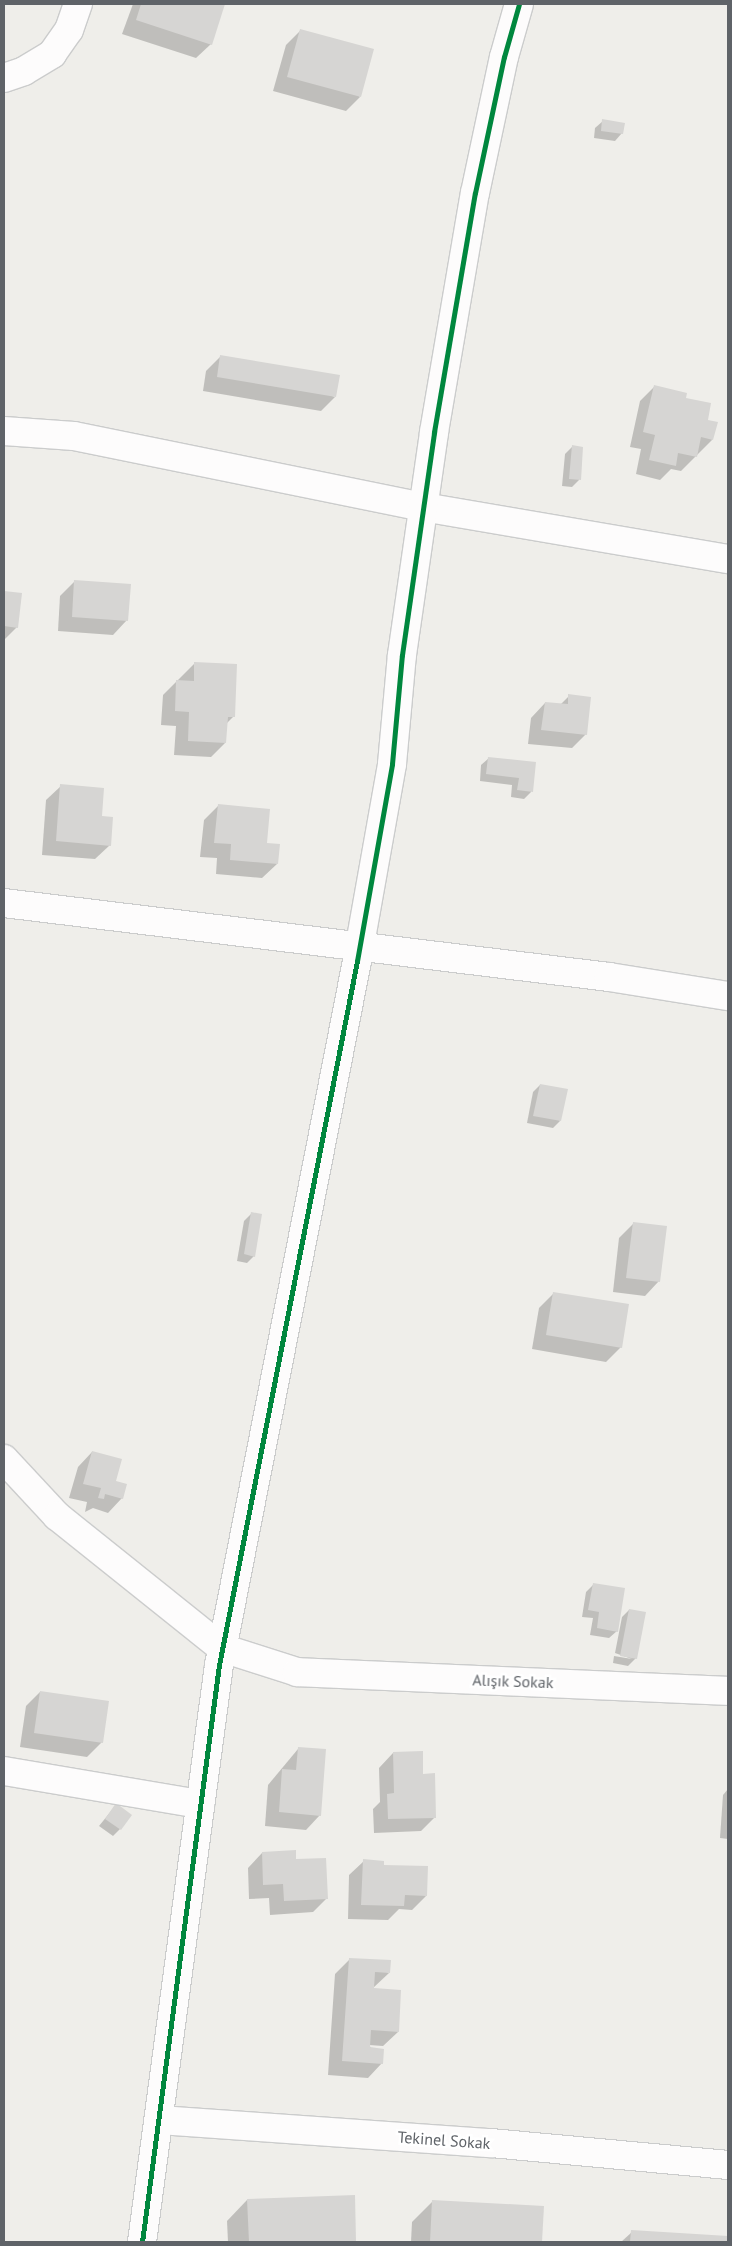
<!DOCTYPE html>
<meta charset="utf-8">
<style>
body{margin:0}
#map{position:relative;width:732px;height:2246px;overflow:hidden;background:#efeeea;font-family:"PT Sans",sans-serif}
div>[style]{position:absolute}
.shadow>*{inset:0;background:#0003}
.building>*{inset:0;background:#d6d5d3}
.roads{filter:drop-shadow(1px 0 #cbcccc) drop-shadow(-1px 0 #cbcccc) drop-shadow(0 1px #cbcccc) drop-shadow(0 -1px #cbcccc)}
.minor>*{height:28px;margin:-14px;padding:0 14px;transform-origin:14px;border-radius:14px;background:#fdfcfc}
.cycleway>*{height:5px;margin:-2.5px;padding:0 2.5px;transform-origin:2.5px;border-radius:2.5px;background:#00873e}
span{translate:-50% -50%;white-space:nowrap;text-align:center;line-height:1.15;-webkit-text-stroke:5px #fff;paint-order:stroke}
.street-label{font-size:16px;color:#5f6368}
.frame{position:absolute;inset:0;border:5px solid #5f6368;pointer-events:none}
</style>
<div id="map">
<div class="shadow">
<div style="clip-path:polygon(133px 4px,224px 4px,211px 44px,196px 58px,122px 34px)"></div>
<div style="clip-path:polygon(300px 31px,360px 97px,346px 111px,273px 91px,286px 45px)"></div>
<div style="clip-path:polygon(603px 121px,622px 133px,615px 141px,594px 138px,595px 128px)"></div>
<div style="clip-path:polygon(221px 356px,335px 397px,321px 411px,203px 391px,206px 371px)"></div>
<div style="clip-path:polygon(654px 387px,685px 399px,706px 421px,712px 440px,681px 471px,671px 469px,660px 480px,636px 474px,641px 449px,630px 447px,640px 401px)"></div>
<div style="clip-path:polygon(572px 447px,582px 448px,579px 480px,572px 487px,562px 486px,565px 454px)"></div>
<div style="clip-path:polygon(75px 581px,127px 620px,113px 635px,58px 631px,60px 596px)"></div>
<div style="clip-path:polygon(4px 592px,21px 594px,17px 627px,4px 640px)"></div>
<div style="clip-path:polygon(195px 663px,234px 716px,226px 724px,225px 743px,211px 757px,174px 755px,176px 726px,161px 725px,163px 695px)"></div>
<div style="clip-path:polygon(569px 696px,586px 734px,572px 748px,528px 744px,531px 718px,545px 703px,560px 705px)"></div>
<div style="clip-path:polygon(489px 758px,535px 763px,531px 792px,524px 799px,511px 797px,512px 785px,480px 781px,481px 765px)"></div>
<div style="clip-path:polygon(61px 786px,101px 817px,110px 845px,95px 859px,42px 855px,46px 800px)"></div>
<div style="clip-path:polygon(218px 806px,266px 844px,277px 864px,262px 878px,216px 874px,217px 858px,200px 857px,204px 820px)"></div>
<div style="clip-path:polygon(540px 1085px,560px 1121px,553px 1128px,527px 1123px,533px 1092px)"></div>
<div style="clip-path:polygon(251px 1214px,254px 1256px,247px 1263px,237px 1261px,244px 1221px)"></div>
<div style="clip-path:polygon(634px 1223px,659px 1281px,645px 1296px,613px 1292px,619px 1238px)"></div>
<div style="clip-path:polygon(553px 1294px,621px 1347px,606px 1362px,532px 1349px,539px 1308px)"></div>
<div style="clip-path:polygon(92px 1452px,115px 1482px,122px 1498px,108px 1513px,93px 1508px,85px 1512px,87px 1502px,69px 1498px,78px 1467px)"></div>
<div style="clip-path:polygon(593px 1585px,617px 1631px,609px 1638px,590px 1635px,593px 1618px,582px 1617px,586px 1592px)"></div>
<div style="clip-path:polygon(629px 1610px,636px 1658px,628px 1666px,613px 1663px,614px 1656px,632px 1659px,615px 1653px,622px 1617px)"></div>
<div style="clip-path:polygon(40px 1692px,102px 1742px,87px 1757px,20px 1747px,26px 1706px)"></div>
<div style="clip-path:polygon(298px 1749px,320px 1815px,306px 1830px,265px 1826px,268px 1785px)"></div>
<div style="clip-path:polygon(393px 1753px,422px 1775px,435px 1817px,421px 1831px,374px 1833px,373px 1809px,380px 1802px,379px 1768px)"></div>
<div style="clip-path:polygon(728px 1789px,728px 1839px,720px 1838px,723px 1795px)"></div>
<div style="clip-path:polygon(116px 1805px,120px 1829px,113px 1836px,99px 1826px)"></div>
<div style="clip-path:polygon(262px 1853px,295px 1860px,327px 1898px,313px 1912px,270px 1915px,269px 1898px,249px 1899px,248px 1868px)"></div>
<div style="clip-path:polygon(364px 1861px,426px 1896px,412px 1910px,399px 1909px,388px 1920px,348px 1919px,349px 1875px)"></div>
<div style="clip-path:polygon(350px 1959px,389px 1973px,372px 1989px,398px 2032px,383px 2046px,369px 2045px,382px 2063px,368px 2078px,328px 2075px,335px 1974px)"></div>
<div style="clip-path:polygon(354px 2196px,355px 2242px,228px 2242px,227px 2221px,247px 2200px)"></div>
<div style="clip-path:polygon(432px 2202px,542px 2208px,541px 2242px,411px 2242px,412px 2222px)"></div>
<div style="clip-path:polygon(632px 2232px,728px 2237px,728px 2242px,621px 2242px)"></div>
</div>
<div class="building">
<div style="clip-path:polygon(141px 4px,225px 4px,212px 45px,136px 20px)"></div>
<div style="clip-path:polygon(300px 29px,374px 49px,361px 97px,287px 77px)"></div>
<div style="clip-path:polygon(602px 119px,625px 123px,623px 134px,601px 131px)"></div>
<div style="clip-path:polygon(220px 355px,340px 375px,336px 397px,217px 377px)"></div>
<div style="clip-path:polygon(654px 385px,687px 393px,686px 398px,711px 403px,708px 420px,718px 422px,713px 440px,701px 437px,697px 457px,678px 453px,676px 466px,649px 460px,655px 435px,643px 432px)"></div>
<div style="clip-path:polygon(572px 445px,583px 447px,581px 480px,569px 479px)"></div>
<div style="clip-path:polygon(74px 580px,131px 584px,128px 621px,72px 617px)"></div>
<div style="clip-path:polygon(4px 591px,22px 593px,18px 628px,4px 626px)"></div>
<div style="clip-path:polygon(194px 662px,237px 664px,235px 717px,228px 717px,226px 743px,188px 741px,189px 712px,175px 711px,176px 680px,194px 681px)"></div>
<div style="clip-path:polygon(568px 694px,591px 697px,587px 735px,541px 730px,545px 702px,568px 704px)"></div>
<div style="clip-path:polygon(488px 757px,536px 762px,533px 792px,517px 790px,519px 778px,486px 774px)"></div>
<div style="clip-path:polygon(60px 784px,104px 788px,102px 816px,113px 817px,111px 846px,56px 841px)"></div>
<div style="clip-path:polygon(218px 804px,270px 809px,267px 843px,280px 844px,278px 864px,230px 860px,231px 844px,214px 843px)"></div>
<div style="clip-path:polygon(540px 1084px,568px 1089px,561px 1121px,533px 1116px)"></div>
<div style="clip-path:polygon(251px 1212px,262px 1214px,255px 1257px,244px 1254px)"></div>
<div style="clip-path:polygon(633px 1222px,667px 1226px,660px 1282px,626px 1278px)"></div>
<div style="clip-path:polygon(553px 1292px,629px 1304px,622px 1348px,546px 1335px)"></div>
<div style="clip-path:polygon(92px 1451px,122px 1459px,116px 1481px,127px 1484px,123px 1499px,105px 1494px,104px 1499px,98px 1498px,101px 1488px,83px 1484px)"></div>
<div style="clip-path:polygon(593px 1583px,625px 1588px,618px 1632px,597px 1628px,599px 1612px,588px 1610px)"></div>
<div style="clip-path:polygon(629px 1609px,646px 1612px,637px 1659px,620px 1656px)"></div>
<div style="clip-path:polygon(40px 1691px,109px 1701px,103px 1743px,34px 1733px)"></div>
<div style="clip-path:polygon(298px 1747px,326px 1749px,321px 1816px,279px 1812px,282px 1769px,296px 1770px)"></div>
<div style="clip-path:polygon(423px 1751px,423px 1774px,435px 1773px,436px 1818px,388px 1819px,387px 1794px,394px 1793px,393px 1752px)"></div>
<div style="clip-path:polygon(116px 1803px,132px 1815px,121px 1830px,105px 1819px)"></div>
<div style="clip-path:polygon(296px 1850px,296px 1859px,326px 1858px,328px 1899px,284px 1901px,283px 1884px,263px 1885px,262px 1852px)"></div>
<div style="clip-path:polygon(363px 1859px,384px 1861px,384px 1865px,428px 1866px,427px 1896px,405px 1895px,404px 1906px,361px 1905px)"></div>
<div style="clip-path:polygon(349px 1958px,391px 1960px,390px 1973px,375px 1972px,374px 1988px,401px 1990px,399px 2032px,371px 2030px,370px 2047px,384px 2049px,383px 2064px,342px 2061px)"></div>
<div style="clip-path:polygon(355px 2195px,356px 2242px,249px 2242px,247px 2199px)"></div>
<div style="clip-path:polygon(432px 2200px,544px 2206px,542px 2242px,430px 2242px)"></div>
<div style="clip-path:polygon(631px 2230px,728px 2236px,728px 2242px,630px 2242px)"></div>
</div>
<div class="roads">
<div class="minor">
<div style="left:4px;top:78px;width:21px;rotate:-19deg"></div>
<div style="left:24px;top:71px;width:33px;rotate:-31deg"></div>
<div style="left:52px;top:54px;width:29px;rotate:-55deg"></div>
<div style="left:69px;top:30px;width:28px;rotate:-71deg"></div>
<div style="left:4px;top:431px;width:70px;rotate:4.1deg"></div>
<div style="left:74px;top:436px;width:356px;rotate:11.5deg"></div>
<div style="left:423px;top:507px;width:309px;rotate:9.7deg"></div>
<div style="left:4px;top:903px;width:610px;rotate:6.97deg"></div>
<div style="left:609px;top:977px;width:121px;rotate:9.1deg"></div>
<div style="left:4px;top:1459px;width:78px;rotate:47.1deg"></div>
<div style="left:57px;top:1516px;width:211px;rotate:38.7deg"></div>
<div style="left:222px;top:1648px;width:79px;rotate:17.7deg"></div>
<div style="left:297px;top:1672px;width:431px;rotate:2.5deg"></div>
<div style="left:4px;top:1771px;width:199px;rotate:9.6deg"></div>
<div style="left:159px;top:2120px;width:333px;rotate:4deg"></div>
<div style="left:491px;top:2143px;width:238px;rotate:5.3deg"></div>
<div style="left:142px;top:2242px;width:582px;rotate:-82.4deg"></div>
<div style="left:219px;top:1665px;width:717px;rotate:-78.91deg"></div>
<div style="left:357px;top:961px;width:200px;rotate:-79.9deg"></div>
<div style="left:392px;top:764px;width:109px;rotate:-84.8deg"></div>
<div style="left:402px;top:655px;width:225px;rotate:-81.8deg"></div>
<div style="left:434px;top:432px;width:242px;rotate:-80.3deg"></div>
<div style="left:475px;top:193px;width:139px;rotate:-78deg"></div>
<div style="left:504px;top:57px;width:55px;rotate:-74.2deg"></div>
</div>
</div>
<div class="cycleway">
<div style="left:142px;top:2242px;width:582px;rotate:-82.4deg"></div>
<div style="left:219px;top:1665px;width:717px;rotate:-78.91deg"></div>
<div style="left:357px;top:961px;width:200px;rotate:-79.9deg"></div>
<div style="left:392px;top:764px;width:109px;rotate:-84.8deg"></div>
<div style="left:402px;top:655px;width:225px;rotate:-81.8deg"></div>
<div style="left:434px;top:432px;width:242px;rotate:-80.3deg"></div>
<div style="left:475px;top:193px;width:139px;rotate:-78deg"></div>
<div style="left:504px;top:57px;width:55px;rotate:-74.2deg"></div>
</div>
<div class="street-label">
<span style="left:513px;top:1681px;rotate:2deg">Alışık Sokak</span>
<span style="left:444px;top:2140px;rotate:4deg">Tekinel Sokak</span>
</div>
<div class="frame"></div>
</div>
